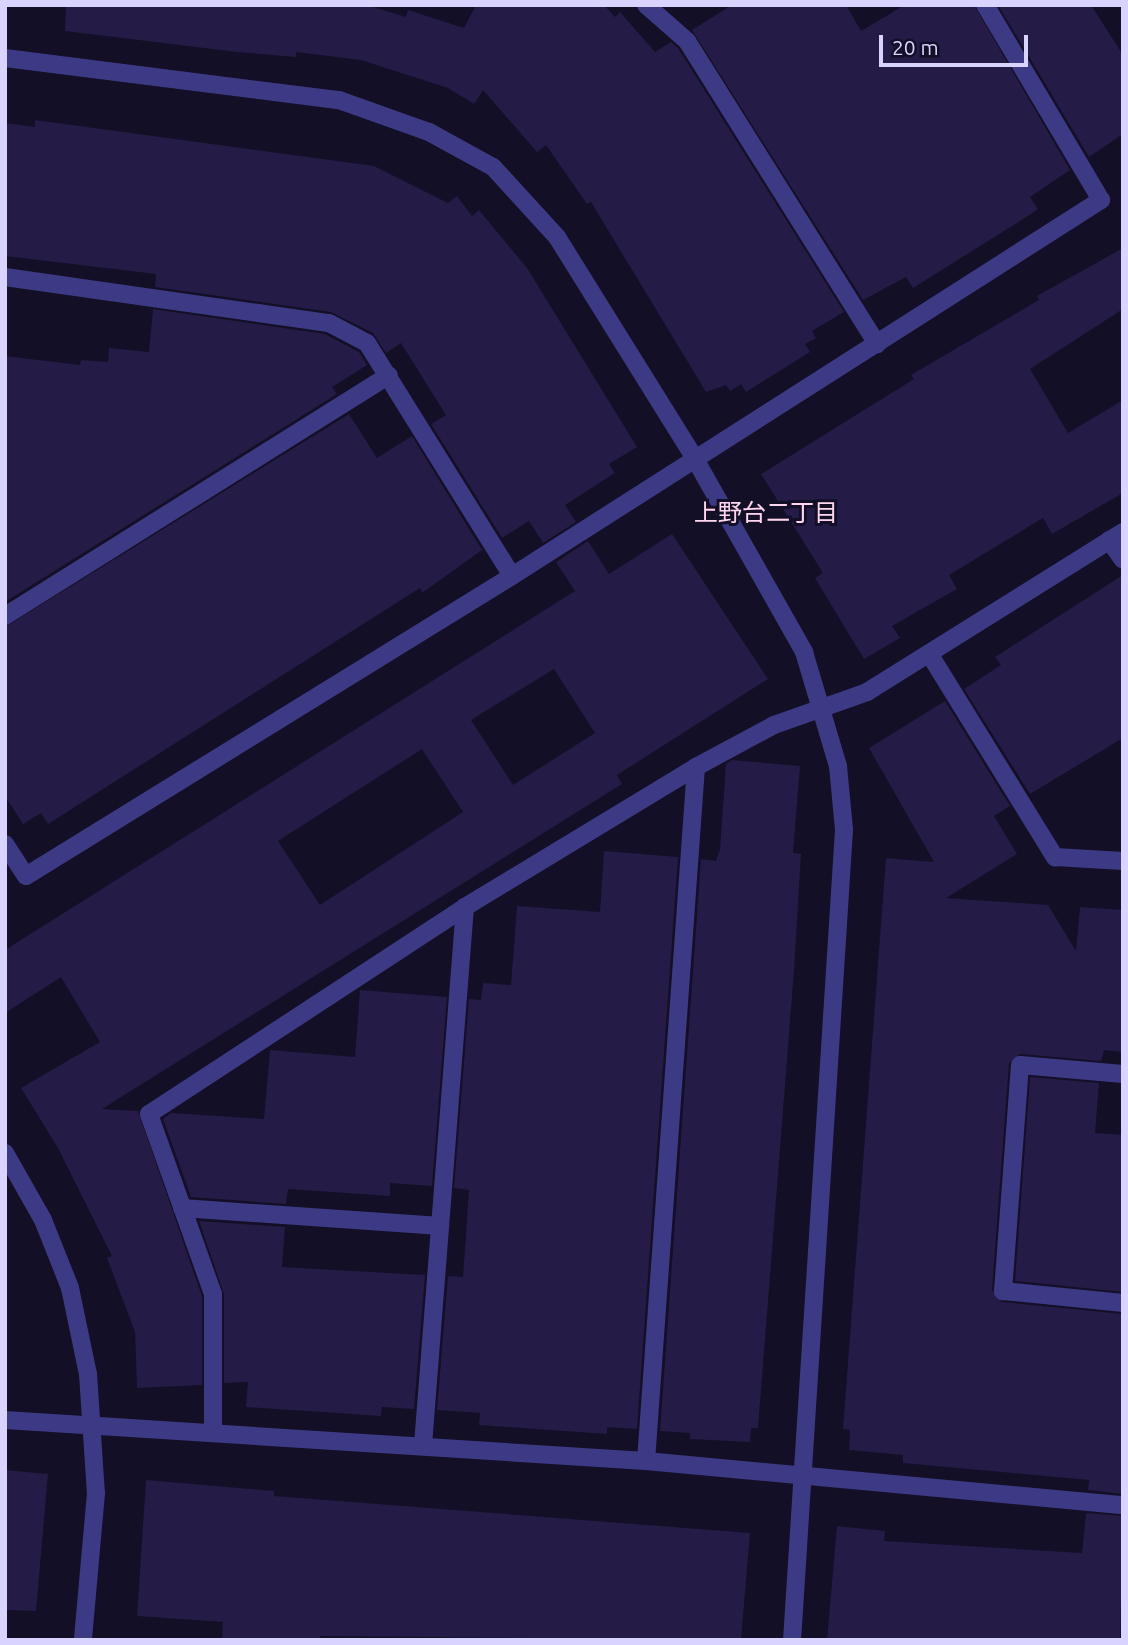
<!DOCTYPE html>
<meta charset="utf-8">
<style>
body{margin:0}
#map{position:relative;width:1128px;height:1645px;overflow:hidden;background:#130f26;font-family:Ubuntu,"Noto Sans JP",sans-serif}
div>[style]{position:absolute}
.building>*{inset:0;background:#241b47}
.minor>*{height:18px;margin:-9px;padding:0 9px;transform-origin:9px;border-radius:9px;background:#3d3a85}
span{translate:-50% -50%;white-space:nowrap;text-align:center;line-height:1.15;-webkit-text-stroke:6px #130f26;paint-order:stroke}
.neighbourhood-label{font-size:24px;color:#ffd6f0}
.frame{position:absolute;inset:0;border:7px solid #d9d4ff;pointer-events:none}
.scale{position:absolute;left:879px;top:35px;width:149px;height:32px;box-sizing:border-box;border:4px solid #d9d4ff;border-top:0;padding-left:9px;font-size:21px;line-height:24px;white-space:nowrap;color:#d9d4ff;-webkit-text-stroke:5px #130f26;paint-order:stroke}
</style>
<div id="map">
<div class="building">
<div style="clip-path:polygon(66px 5px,367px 5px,406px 17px,408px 10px,464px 28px,476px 5px,604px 5px,615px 17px,620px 12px,655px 52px,671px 42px,678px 48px,844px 312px,812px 331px,816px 338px,805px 344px,810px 352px,746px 392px,741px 384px,730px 391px,726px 385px,706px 392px,591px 202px,587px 204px,546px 145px,537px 152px,483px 90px,474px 104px,448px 88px,361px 60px,296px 52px,296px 57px,237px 52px,65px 31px)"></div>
<div style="clip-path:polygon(732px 5px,846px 5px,861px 31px,905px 5px,974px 5px,1070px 170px,1030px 197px,1038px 209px,1028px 216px,913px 288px,906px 277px,863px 300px,692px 30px)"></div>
<div style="clip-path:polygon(998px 5px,1091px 5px,1123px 55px,1123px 134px,1089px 157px)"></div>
<div style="clip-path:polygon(35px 120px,374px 166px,448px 203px,457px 196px,472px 216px,479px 210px,527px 268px,637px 447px,609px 464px,615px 473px,565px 505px,576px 522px,543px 543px,529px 521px,502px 538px,431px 424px,446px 415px,401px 343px,386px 353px,373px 333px,331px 312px,155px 287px,156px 274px,5px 256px,5px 123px,35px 127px)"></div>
<div style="clip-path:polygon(1123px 248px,1123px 309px,1030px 369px,1068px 433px,1123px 400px,1123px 493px,1052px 534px,1043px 518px,949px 575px,957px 589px,892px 626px,900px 638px,864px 659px,815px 578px,823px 573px,761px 474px,914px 379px,911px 375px,1039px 300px,1037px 296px)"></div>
<div style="clip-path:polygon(153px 309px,325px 334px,359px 352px,367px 365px,332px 387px,337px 394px,5px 602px,5px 356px,80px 365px,81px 360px,108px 362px,109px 348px,149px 352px)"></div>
<div style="clip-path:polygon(349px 414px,377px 458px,412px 436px,482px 550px,422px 593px,420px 588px,48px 824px,41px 813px,23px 824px,5px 796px,5px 627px)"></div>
<div style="clip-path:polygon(evenodd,672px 534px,768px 679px,617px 775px,622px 784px,102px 1109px,138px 1111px,202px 1296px,202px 1385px,137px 1388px,135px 1332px,107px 1258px,112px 1256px,58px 1148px,21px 1088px,100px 1042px,61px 977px,5px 1013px,5px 950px,575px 591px,556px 562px,588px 541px,609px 574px,672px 534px,554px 669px,595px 733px,513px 785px,471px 720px,554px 669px,672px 534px,422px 749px,463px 812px,320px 905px,278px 841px,422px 749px)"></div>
<div style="clip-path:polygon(1123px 575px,1123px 738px,1030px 794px,964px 689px,1001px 665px,995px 657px)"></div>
<div style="clip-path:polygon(945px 701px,1010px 806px,994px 816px,1017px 854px,946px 898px,1048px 905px,1076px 951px,1080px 907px,1123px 910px,1123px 1052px,1104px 1050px,1101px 1061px,1020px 1054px,1009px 1063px,992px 1290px,1002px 1302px,1123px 1314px,1123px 1494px,1088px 1490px,1089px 1480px,903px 1463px,903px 1455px,849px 1450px,850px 1430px,843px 1429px,886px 858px,934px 862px,869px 748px)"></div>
<div style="clip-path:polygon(732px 760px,800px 766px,793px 853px,801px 854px,794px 971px,758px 1428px,751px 1428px,750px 1442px,690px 1439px,690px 1433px,660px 1431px,701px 859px,716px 861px,720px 849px,726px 764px)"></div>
<div style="clip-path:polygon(604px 851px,678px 857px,637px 1429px,607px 1427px,607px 1434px,479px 1425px,480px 1413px,437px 1410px,448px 1276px,463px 1277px,469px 1190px,454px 1188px,469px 999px,481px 1000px,483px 983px,511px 985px,517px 906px,600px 912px)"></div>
<div style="clip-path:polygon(360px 990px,447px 997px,432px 1186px,390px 1183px,390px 1196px,288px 1189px,286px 1204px,191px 1197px,163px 1119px,171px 1113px,264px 1119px,270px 1050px,355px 1057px)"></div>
<div style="clip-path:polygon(1030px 1077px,1099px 1083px,1095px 1133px,1123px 1135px,1123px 1292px,1015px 1281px)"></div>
<div style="clip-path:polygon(199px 1221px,285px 1227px,282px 1267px,425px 1275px,414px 1409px,382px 1407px,381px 1416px,246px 1407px,248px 1382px,224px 1383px,224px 1294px)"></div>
<div style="clip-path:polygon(5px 1470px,48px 1474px,36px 1611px,5px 1610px)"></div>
<div style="clip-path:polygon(146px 1480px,274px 1491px,274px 1496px,750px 1533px,741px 1640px,320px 1636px,320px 1640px,222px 1640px,223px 1622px,137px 1616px)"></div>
<div style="clip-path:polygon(1086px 1513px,1123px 1516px,1120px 1640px,827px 1640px,837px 1526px,885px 1531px,884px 1541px,1082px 1553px)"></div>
</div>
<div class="minor">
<div style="left:646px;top:5px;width:55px;rotate:41.3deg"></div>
<div style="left:687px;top:41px;width:358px;rotate:57.9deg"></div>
<div style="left:5px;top:58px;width:337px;rotate:7.2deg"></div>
<div style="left:339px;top:100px;width:96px;rotate:19.6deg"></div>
<div style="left:429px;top:132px;width:73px;rotate:28.7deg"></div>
<div style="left:493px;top:167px;width:95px;rotate:47.6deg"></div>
<div style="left:557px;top:237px;width:261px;rotate:58.1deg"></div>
<div style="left:695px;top:459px;width:222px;rotate:60.5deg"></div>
<div style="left:804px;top:652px;width:119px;rotate:73.4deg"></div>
<div style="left:838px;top:766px;width:64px;rotate:84.6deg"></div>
<div style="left:844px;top:830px;width:812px;rotate:93.67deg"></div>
<div style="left:5px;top:277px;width:327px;rotate:8.1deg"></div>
<div style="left:329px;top:323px;width:43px;rotate:27.8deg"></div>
<div style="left:367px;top:343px;width:274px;rotate:58.1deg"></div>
<div style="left:1109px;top:540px;width:24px;rotate:55deg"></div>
<div style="left:5px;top:616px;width:453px;rotate:-32.1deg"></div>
<div style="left:930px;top:655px;width:238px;rotate:58.3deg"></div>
<div style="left:1055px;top:857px;width:68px;rotate:3.4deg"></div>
<div style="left:5px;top:844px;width:38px;rotate:57deg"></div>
<div style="left:26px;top:876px;width:571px;rotate:-31.69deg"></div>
<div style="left:512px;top:576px;width:699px;rotate:-32.55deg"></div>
<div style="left:1101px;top:200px;width:227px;rotate:-120.7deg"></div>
<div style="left:1123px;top:1074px;width:103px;rotate:-175deg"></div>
<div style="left:1020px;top:1065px;width:227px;rotate:94.3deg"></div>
<div style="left:1003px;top:1291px;width:121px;rotate:5.7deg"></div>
<div style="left:5px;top:1153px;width:77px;rotate:60.4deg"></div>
<div style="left:43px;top:1220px;width:73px;rotate:68.3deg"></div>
<div style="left:70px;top:1288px;width:88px;rotate:78.2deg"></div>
<div style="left:88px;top:1374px;width:119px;rotate:86.2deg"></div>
<div style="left:96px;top:1493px;width:148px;rotate:95.1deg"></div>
<div style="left:182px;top:1208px;width:259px;rotate:4deg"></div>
<div style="left:5px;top:1420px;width:642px;rotate:3.66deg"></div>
<div style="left:646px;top:1461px;width:479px;rotate:5.3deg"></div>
<div style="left:213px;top:1432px;width:138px;rotate:-90deg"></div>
<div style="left:213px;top:1294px;width:191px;rotate:-109.6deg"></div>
<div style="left:149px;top:1114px;width:378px;rotate:-33.2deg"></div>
<div style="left:465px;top:907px;width:270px;rotate:-31.2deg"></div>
<div style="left:696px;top:767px;width:89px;rotate:-28.3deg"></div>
<div style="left:774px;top:725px;width:99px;rotate:-19.5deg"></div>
<div style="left:867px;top:692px;width:302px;rotate:-32deg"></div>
<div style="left:423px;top:1445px;width:540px;rotate:-85.54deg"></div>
<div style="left:646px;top:1461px;width:696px;rotate:-85.88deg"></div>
</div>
<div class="neighbourhood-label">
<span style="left:766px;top:513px">上野台二丁目</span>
</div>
<div class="frame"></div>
<div class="scale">20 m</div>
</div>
